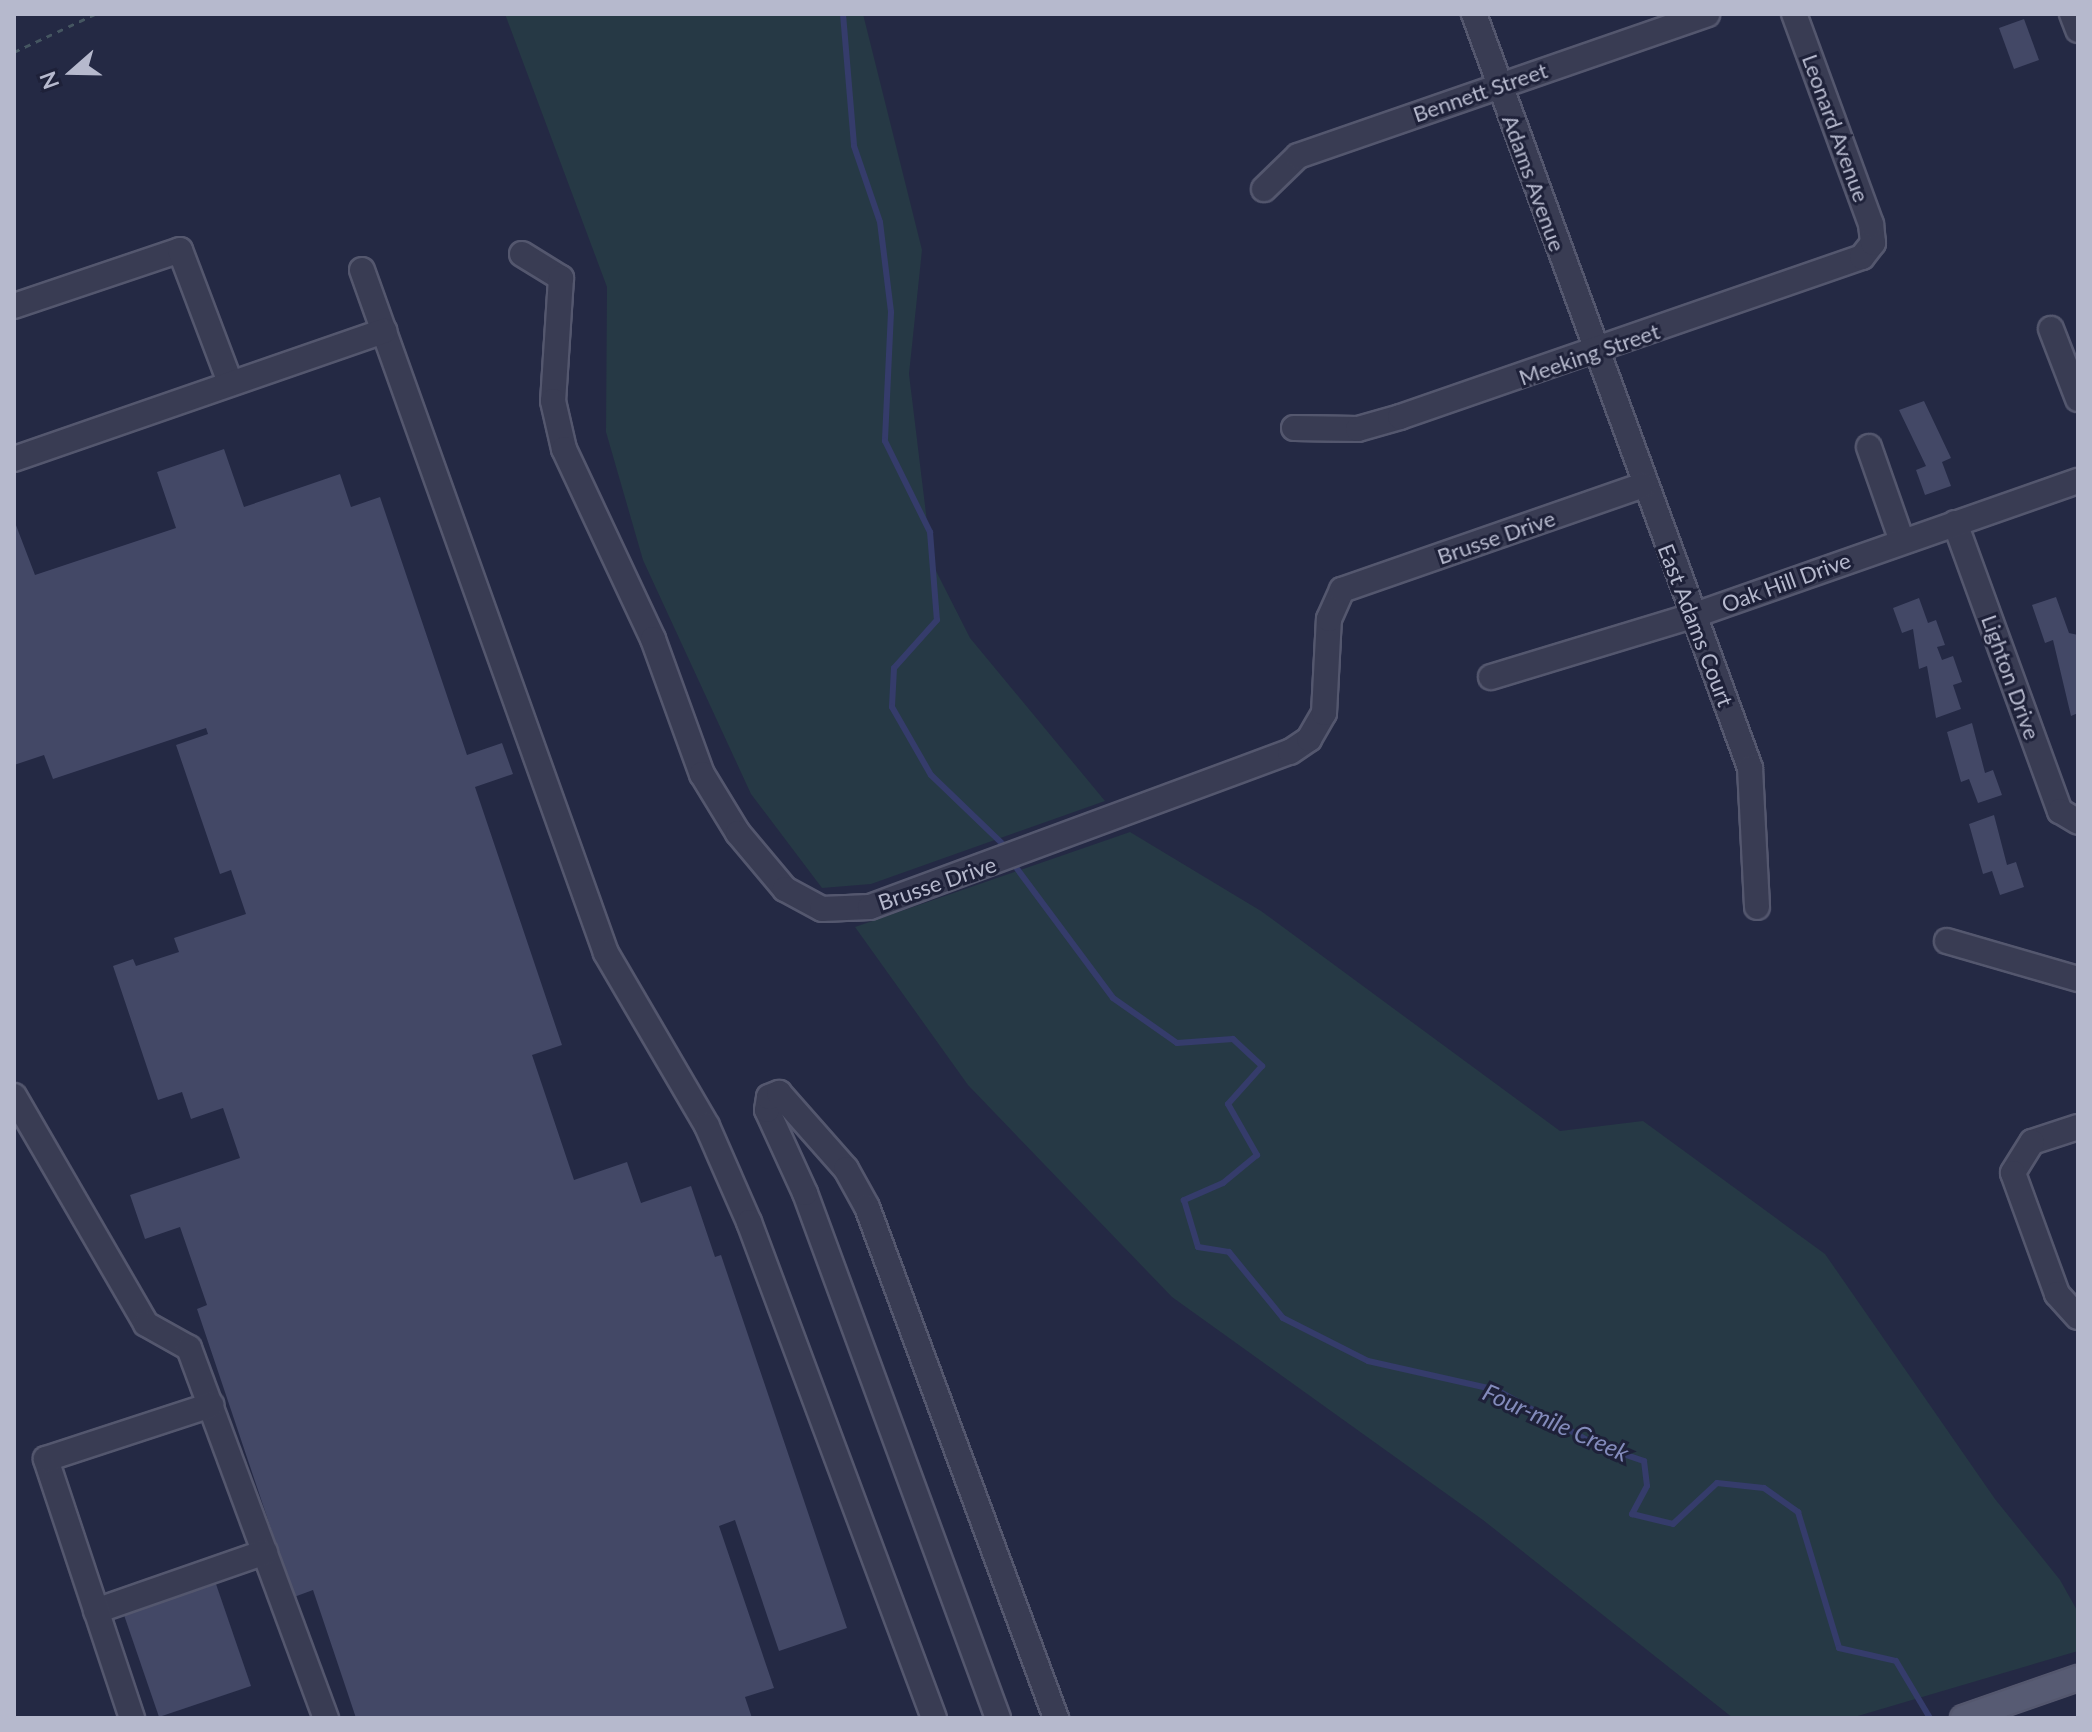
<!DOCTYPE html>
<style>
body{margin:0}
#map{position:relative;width:2092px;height:1732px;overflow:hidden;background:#242944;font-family:Lato,sans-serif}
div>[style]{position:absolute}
.green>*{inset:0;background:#263945}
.stream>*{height:6px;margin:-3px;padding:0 3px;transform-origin:3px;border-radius:3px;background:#353c6b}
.building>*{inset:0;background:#434866}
.path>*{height:3px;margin-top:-1.5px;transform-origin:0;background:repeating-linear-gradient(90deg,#455661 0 6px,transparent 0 12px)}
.roads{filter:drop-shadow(2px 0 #54576e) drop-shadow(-2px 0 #54576e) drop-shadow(0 2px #54576e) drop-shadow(0 -2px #54576e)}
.minor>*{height:24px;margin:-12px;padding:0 12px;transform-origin:12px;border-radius:12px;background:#393c53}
.major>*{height:24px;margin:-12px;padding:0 12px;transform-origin:12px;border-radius:12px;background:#575b73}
span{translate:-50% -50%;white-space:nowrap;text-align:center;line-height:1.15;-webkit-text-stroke:6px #1e2139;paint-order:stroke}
.street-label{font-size:22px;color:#b6b9cd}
.water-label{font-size:24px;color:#838bbb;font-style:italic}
.frame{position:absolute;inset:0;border:16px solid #b6b9cd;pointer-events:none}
.north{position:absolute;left:32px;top:32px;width:80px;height:80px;-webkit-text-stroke:6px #1e2139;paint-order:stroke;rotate:250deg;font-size:22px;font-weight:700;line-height:32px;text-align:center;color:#b6b9cd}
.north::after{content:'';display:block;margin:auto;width:28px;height:36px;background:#b6b9cd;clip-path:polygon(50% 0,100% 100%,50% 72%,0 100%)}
</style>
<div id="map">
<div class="green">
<div style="clip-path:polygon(505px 14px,863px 14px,922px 250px,909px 374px,932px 563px,970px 638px,1105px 801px,871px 884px,822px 888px,751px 794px,643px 560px,606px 432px,607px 287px)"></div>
<div style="clip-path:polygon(1130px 832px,1261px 911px,1560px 1131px,1643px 1121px,1825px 1254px,1995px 1499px,2060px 1580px,2078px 1612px,2078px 1651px,1851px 1718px,1733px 1718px,1483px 1520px,1172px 1297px,968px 1085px,855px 927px)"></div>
</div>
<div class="stream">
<div style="left:843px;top:14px;width:132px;rotate:85.2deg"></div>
<div style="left:854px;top:146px;width:80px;rotate:71.1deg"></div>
<div style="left:880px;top:222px;width:91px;rotate:83deg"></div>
<div style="left:891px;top:312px;width:129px;rotate:92.7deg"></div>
<div style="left:885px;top:441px;width:102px;rotate:63.7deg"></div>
<div style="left:930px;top:532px;width:88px;rotate:85.5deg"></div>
<div style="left:937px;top:620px;width:64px;rotate:131.9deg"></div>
<div style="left:894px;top:668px;width:39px;rotate:93deg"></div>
<div style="left:892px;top:707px;width:78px;rotate:60.2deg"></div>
<div style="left:931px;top:775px;width:108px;rotate:43.9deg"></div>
<div style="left:1015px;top:866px;width:164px;rotate:53.4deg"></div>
<div style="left:1113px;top:998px;width:78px;rotate:35.1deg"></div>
<div style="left:1177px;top:1043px;width:56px;rotate:-4.1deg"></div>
<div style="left:1233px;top:1039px;width:40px;rotate:43deg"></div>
<div style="left:1262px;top:1066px;width:51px;rotate:131.8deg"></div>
<div style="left:1228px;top:1104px;width:59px;rotate:60.4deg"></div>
<div style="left:1257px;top:1155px;width:44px;rotate:140.5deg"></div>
<div style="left:1223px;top:1183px;width:43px;rotate:156.4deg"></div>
<div style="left:1184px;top:1200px;width:49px;rotate:73.4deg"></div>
<div style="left:1198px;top:1247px;width:31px;rotate:9deg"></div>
<div style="left:1229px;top:1252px;width:85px;rotate:50.7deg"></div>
<div style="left:1283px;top:1318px;width:95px;rotate:26.8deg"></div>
<div style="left:1368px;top:1361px;width:132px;rotate:12.7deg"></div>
<div style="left:1497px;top:1390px;width:111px;rotate:29.1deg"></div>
<div style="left:1594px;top:1444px;width:53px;rotate:18.8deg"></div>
<div style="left:1644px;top:1461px;width:25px;rotate:83deg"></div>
<div style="left:1647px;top:1486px;width:32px;rotate:118deg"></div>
<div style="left:1632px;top:1514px;width:42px;rotate:13.7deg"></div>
<div style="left:1673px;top:1524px;width:60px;rotate:-43deg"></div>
<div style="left:1717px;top:1483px;width:47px;rotate:6.1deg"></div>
<div style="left:1764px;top:1488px;width:42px;rotate:35.2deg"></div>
<div style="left:1798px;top:1512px;width:142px;rotate:73.2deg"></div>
<div style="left:1839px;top:1648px;width:58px;rotate:12.8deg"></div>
<div style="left:1896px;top:1661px;width:66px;rotate:59.2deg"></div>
</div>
<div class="building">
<div style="clip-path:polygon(2024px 19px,2039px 60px,2014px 69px,1999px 28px)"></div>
<div style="clip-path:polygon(1924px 401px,1951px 458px,1942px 462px,1951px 486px,1925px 495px,1916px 470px,1926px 466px,1899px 410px)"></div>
<div style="clip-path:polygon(224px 449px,244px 507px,340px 474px,351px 507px,380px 497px,467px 755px,502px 743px,513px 774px,475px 787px,562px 1045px,532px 1055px,574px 1180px,627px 1162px,641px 1203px,691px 1186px,715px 1257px,721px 1255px,847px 1628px,779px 1651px,735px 1520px,719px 1526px,774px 1688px,745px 1697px,752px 1718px,356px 1718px,313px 1590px,294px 1597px,197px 1309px,207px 1305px,180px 1227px,145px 1239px,130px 1195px,240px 1158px,223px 1108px,191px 1119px,182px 1092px,158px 1100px,113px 966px,133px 959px,136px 966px,179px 952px,174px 938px,246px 914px,231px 870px,220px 874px,176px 745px,208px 734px,206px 728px,53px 779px,44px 755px,14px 765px,14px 520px,35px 575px,176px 528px,157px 472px)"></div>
<div style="clip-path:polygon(2056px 597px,2069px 633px,2078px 635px,2078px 713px,2071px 716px,2053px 640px,2045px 643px,2032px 605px)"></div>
<div style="clip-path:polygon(1919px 598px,1928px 623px,1936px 620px,1945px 645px,1937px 647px,1942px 660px,1953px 656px,1962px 682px,1953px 685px,1961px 709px,1936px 718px,1927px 666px,1919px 669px,1913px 629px,1902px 633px,1893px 608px)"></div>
<div style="clip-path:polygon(1972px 723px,1985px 773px,1993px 770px,2002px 795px,1978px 803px,1969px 779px,1961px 782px,1947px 732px)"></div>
<div style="clip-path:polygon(1994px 815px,2007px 865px,2016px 862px,2024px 887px,2000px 895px,1992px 871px,1983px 874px,1969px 824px)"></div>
<div style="clip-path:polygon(216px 1584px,251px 1686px,159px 1717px,124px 1615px)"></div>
</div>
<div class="path">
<div style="left:14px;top:52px;width:89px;rotate:-25.1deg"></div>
</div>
<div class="roads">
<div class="minor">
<div style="left:1474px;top:14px;width:803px;rotate:69.89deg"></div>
<div style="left:1750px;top:768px;width:139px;rotate:87.1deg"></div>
<div style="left:2072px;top:14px;width:17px;rotate:69deg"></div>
<div style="left:1264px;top:189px;width:47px;rotate:-44.1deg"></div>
<div style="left:1298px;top:156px;width:433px;rotate:-19.1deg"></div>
<div style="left:522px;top:254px;width:46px;rotate:31.6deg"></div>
<div style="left:561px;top:278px;width:123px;rotate:93.7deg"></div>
<div style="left:553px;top:401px;width:49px;rotate:77.1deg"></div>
<div style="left:564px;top:449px;width:210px;rotate:64.9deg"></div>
<div style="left:653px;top:639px;width:144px;rotate:70.1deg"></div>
<div style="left:702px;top:774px;width:69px;rotate:58.6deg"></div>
<div style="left:738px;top:833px;width:73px;rotate:50deg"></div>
<div style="left:785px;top:889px;width:42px;rotate:28.4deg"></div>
<div style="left:822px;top:909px;width:48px;rotate:-2.4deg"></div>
<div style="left:870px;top:907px;width:448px;rotate:-20.3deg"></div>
<div style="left:1290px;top:752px;width:23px;rotate:-34deg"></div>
<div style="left:1309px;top:739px;width:30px;rotate:-60deg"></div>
<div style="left:1324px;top:713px;width:94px;rotate:-87deg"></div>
<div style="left:1329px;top:619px;width:32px;rotate:-66deg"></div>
<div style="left:1342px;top:590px;width:319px;rotate:-19.2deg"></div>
<div style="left:362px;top:270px;width:725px;rotate:70.34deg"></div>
<div style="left:606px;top:953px;width:200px;rotate:59.7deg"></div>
<div style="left:707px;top:1126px;width:105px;rotate:66.4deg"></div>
<div style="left:749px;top:1222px;width:529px;rotate:69.55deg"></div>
<div style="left:14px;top:306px;width:175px;rotate:-18.6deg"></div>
<div style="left:180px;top:250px;width:139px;rotate:69.3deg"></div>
<div style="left:2051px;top:329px;width:75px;rotate:68.9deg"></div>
<div style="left:1294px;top:428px;width:64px;rotate:0.9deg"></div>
<div style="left:1358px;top:429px;width:44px;rotate:-15.9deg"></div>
<div style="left:1400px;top:417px;width:489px;rotate:-19.1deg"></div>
<div style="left:1862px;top:257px;width:18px;rotate:-52deg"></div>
<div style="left:1873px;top:243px;width:19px;rotate:-96deg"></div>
<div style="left:1871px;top:224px;width:224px;rotate:-110.1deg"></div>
<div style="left:1869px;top:447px;width:100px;rotate:70.7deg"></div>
<div style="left:14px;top:459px;width:392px;rotate:-19.1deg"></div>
<div style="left:1955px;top:523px;width:307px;rotate:70deg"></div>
<div style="left:2060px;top:811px;width:21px;rotate:31deg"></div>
<div style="left:1491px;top:677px;width:210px;rotate:-16.9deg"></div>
<div style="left:1692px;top:616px;width:409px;rotate:-19.3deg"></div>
<div style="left:1947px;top:941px;width:136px;rotate:16.2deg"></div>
<div style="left:14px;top:1096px;width:263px;rotate:59.9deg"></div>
<div style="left:146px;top:1324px;width:49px;rotate:29.2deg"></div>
<div style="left:189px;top:1348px;width:395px;rotate:69.7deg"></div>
<div style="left:2078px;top:1127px;width:48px;rotate:161.9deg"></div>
<div style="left:2032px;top:1142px;width:36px;rotate:122deg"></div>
<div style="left:2013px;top:1173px;width:129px;rotate:70deg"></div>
<div style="left:2057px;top:1294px;width:31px;rotate:48deg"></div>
<div style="left:96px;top:1611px;width:179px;rotate:-19.2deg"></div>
<div style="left:132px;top:1718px;width:273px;rotate:-108.4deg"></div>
<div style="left:46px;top:1459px;width:174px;rotate:-18.1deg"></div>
<div style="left:998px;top:1718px;width:559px;rotate:-110.18deg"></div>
<div style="left:805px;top:1193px;width:91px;rotate:-114.6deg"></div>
<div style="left:767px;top:1110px;width:13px;rotate:-81deg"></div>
<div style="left:769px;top:1097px;width:11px;rotate:-22deg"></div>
<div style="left:779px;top:1093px;width:101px;rotate:48.6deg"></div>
<div style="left:846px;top:1169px;width:43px;rotate:61.1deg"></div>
<div style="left:867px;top:1207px;width:545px;rotate:69.7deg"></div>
</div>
<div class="major">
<div style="left:1963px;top:1718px;width:122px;rotate:-19.2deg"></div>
</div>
</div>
<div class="street-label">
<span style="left:1480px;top:92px;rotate:-19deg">Bennett Street</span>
<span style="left:1836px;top:128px;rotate:70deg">Leonard Avenue</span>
<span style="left:1534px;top:183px;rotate:70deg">Adams Avenue</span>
<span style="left:1589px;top:354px;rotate:-19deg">Meeking Street</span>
<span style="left:1496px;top:537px;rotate:-19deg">Brusse Drive</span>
<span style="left:1786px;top:582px;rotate:-20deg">Oak Hill Drive</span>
<span style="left:1696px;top:625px;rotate:69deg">East Adams Court</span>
<span style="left:2011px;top:677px;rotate:70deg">Lighton Drive</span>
<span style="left:937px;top:883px;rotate:-19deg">Brusse Drive</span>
</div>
<div class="water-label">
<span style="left:1556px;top:1422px;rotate:24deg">Four-mile Creek</span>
</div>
<div class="frame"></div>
<div class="north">N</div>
</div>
